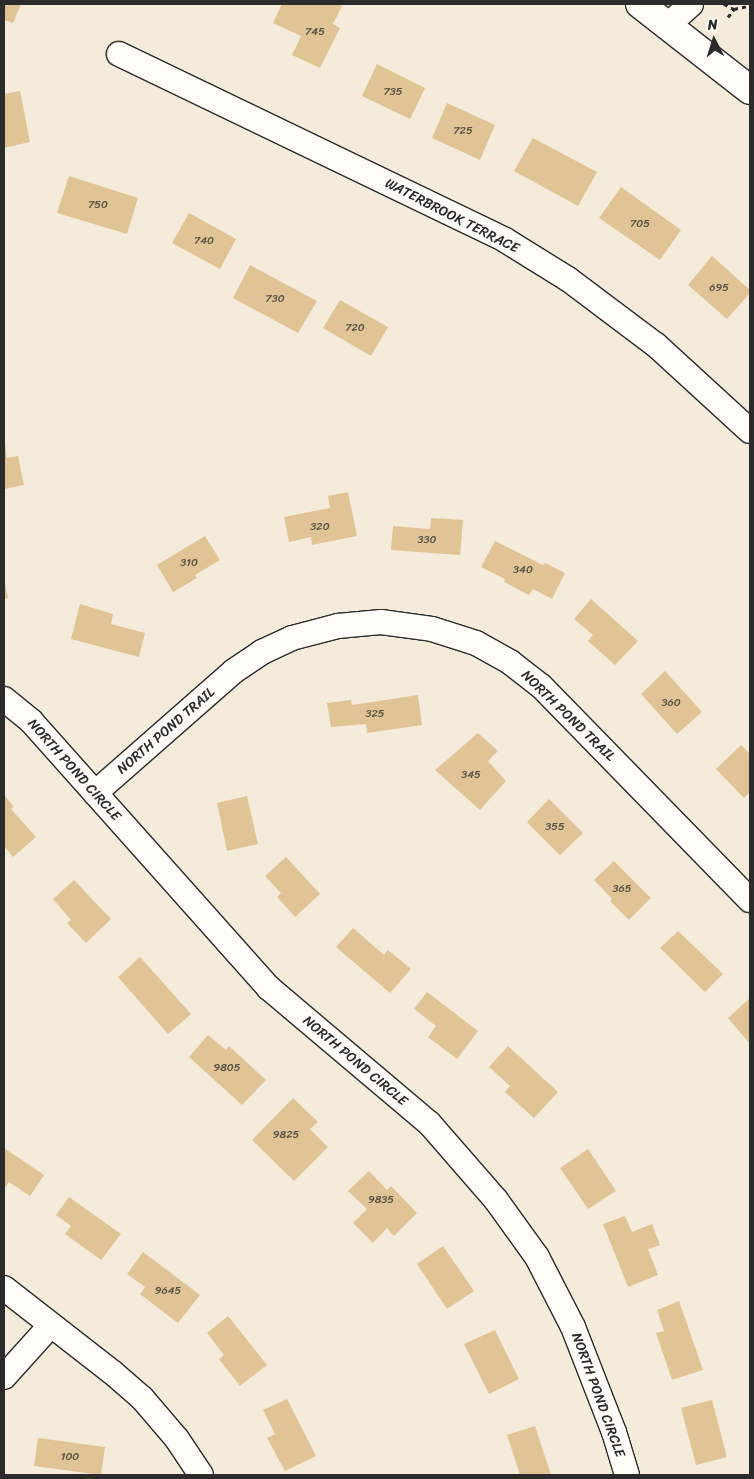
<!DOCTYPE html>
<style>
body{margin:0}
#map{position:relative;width:754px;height:1479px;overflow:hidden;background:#f5ebda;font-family:Sriracha,sans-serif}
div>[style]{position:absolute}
.building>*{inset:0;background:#e1c495}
.path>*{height:3px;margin-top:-1.5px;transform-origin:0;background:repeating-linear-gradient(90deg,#2b2b2b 0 4px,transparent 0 8px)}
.roads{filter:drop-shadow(1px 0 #2b2b2b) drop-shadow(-1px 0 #2b2b2b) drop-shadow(0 1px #2b2b2b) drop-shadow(0 -1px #2b2b2b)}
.minor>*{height:24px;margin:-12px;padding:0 12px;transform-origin:12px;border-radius:12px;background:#fdfcf7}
.primary>*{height:28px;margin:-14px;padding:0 14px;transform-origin:14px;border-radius:14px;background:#fdfcf7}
span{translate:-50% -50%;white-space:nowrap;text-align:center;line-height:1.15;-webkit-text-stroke:5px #fdfcf7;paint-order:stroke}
.number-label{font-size:11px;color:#585146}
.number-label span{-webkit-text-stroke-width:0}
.street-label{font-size:14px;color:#2b2b2b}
.frame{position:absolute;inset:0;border:5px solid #2b2b2b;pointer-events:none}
.north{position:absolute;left:689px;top:15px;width:50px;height:50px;-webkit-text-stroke:4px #fdfcf7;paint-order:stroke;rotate:355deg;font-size:14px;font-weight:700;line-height:20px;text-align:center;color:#2b2b2b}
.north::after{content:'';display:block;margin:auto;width:18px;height:22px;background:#2b2b2b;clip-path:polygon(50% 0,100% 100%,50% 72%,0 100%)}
</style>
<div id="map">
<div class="building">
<div style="clip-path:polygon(4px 4px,21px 4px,13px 23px,4px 20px)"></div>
<div style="clip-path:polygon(282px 4px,338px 4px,342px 6px,333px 24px,340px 28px,320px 68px,292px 55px,301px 36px,273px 23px)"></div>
<div style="clip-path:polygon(377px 64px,425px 88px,410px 119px,362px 96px)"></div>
<div style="clip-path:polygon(20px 91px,30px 142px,4px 148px,4px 94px)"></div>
<div style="clip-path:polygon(447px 103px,495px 125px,480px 160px,432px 138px)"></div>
<div style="clip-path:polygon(533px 138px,597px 172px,578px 206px,514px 171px)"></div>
<div style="clip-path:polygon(69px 176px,138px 198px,127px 234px,57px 213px)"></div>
<div style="clip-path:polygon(621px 187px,681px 230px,660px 260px,599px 218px)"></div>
<div style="clip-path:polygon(189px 213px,236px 239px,220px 269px,172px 243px)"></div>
<div style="clip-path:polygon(712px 256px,750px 290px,750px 293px,727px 319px,688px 285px)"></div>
<div style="clip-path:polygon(250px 265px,317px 301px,298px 333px,233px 298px)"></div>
<div style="clip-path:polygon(340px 300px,388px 327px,371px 356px,323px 328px)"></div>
<div style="clip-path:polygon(5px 442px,7px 458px,18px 456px,24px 485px,4px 489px)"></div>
<div style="clip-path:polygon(348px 492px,357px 536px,312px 545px,311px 537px,289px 542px,284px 517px,330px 508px,328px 496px)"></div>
<div style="clip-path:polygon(431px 518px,463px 520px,460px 555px,391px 550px,393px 526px,430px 529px)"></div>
<div style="clip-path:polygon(205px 536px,220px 560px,195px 575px,197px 578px,173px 592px,157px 565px)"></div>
<div style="clip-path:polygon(495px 541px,543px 565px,545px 563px,565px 573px,552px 599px,533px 589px,529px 595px,504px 582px,505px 579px,481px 567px)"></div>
<div style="clip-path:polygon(4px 579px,8px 598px,4px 599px)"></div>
<div style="clip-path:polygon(591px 599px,638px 641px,615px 665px,588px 641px,593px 635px,574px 619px)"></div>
<div style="clip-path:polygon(80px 604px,113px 614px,111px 624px,145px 633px,139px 657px,71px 639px)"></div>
<div style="clip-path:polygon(665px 671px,702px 712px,677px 734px,641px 694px)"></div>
<div style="clip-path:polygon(418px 695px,422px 725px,367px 733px,366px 724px,331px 727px,327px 703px,351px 700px,352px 705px)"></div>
<div style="clip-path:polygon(478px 733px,498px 751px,488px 761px,506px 781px,480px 810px,435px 770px)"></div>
<div style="clip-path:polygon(741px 745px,750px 754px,750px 792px,744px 798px,716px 769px)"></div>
<div style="clip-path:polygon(4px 795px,14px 807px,11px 809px,36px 837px,13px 857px,4px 846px)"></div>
<div style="clip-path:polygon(247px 796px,258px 844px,227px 851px,217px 803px)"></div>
<div style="clip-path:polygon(549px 799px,583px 833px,560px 855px,527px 822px)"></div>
<div style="clip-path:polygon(286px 857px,320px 894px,295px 917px,277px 897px,281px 893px,265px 876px)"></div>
<div style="clip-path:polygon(614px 861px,651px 898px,629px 920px,610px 901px,612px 899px,594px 880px)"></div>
<div style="clip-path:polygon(74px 880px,111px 919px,86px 943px,67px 923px,71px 920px,53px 899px)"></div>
<div style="clip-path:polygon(353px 928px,384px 955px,388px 950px,411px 969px,390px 993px,336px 947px)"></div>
<div style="clip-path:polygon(678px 931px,723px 974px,705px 992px,660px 948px)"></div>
<div style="clip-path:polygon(140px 957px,191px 1014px,168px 1034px,118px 977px)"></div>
<div style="clip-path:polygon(427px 992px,478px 1031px,457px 1059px,428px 1037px,436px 1026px,414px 1009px)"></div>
<div style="clip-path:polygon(750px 998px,750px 1044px,728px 1018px)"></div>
<div style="clip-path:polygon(208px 1035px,226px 1050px,229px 1046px,266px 1080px,242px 1105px,189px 1057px)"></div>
<div style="clip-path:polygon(508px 1046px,558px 1092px,534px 1118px,505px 1092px,510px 1086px,489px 1067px)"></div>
<div style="clip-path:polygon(293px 1098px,318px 1122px,310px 1129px,328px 1147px,294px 1181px,252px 1140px)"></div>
<div style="clip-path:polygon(4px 1148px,44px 1175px,30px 1196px,9px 1182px,4px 1189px)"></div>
<div style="clip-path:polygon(588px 1149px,616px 1191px,588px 1209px,560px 1168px)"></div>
<div style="clip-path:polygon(369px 1171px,387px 1190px,391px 1186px,417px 1213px,394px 1236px,387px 1228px,373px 1243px,353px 1223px,367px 1209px,348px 1191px)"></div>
<div style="clip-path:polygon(69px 1197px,121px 1234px,101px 1260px,65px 1234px,71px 1226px,56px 1215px)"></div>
<div style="clip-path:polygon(625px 1216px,632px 1232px,652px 1224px,660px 1245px,648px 1249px,658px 1275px,628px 1287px,603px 1224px)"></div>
<div style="clip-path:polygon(443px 1246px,474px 1291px,447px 1309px,417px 1264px)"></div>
<div style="clip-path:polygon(143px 1252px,200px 1295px,178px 1323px,140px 1294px,145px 1287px,127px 1274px)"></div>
<div style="clip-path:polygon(679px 1301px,703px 1370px,672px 1380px,656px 1333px,664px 1331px,657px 1310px)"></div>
<div style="clip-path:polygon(228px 1316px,267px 1365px,240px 1386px,219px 1359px,224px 1355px,207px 1333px)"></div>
<div style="clip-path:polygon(495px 1330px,519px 1379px,489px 1394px,464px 1344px)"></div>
<div style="clip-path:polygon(287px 1399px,316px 1456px,285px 1471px,267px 1438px,275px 1434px,263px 1410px)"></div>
<div style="clip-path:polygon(712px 1400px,727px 1457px,696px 1465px,681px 1408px)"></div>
<div style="clip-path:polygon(535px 1426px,551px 1475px,520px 1475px,507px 1435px)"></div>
<div style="clip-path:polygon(38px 1438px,105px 1447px,101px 1475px,34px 1466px)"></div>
</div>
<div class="path">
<div style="left:724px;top:4px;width:11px;rotate:27deg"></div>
<div style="left:734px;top:9px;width:14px;rotate:-12deg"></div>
<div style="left:728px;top:17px;width:10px;rotate:-53deg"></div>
</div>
<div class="roads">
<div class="minor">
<div style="left:668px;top:25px;width:31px;rotate:-42deg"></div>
<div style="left:119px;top:54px;width:428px;rotate:25.7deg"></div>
<div style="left:505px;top:240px;width:74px;rotate:31.8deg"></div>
<div style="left:568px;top:279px;width:110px;rotate:36.9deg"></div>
<div style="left:656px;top:345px;width:127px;rotate:42.5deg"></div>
<div style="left:4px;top:699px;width:35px;rotate:39deg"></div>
<div style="left:31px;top:721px;width:358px;rotate:48.3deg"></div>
<div style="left:269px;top:988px;width:209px;rotate:40.2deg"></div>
<div style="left:429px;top:1123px;width:102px;rotate:49deg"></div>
<div style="left:496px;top:1200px;width:70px;rotate:54.3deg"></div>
<div style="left:537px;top:1257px;width:79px;rotate:62.8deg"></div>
<div style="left:573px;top:1327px;width:113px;rotate:68.7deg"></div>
<div style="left:614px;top:1432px;width:45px;rotate:73.2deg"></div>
<div style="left:95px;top:793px;width:185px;rotate:-41.3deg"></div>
<div style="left:234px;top:671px;width:34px;rotate:-34deg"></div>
<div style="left:262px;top:652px;width:33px;rotate:-25deg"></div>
<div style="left:292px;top:638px;width:48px;rotate:-14.6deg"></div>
<div style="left:338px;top:626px;width:43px;rotate:-5.3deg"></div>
<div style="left:381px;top:622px;width:51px;rotate:7.8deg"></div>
<div style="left:432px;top:629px;width:46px;rotate:17.7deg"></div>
<div style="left:476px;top:643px;width:39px;rotate:29deg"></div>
<div style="left:510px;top:662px;width:39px;rotate:38deg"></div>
<div style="left:541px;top:686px;width:299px;rotate:45.7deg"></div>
<div style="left:4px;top:1288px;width:137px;rotate:37.9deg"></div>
<div style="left:112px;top:1372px;width:40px;rotate:41deg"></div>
<div style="left:142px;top:1398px;width:54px;rotate:49.5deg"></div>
<div style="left:177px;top:1439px;width:43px;rotate:56.3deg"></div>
<div style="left:4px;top:1377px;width:69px;rotate:-48deg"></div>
</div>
<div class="primary">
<div style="left:640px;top:4px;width:140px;rotate:38deg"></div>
</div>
</div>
<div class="number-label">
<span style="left:315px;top:32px">745</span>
<span style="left:393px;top:92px">735</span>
<span style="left:463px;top:131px">725</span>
<span style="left:98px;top:205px">750</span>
<span style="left:640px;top:224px">705</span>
<span style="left:204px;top:241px">740</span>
<span style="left:719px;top:288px">695</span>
<span style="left:275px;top:299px">730</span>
<span style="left:355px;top:328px">720</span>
<span style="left:320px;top:527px">320</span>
<span style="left:427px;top:540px">330</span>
<span style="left:189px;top:563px">310</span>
<span style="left:523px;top:570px">340</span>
<span style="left:671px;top:703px">360</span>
<span style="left:375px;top:714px">325</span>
<span style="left:471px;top:775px">345</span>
<span style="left:555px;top:827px">355</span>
<span style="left:622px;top:889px">365</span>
<span style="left:227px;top:1068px">9805</span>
<span style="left:286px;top:1135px">9825</span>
<span style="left:381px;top:1200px">9835</span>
<span style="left:168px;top:1291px">9645</span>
<span style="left:70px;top:1457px">100</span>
</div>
<div class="street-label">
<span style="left:452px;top:216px;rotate:27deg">WATERBROOK TERRACE</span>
<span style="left:568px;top:716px;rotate:44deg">NORTH POND TRAIL</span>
<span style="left:166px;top:731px;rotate:-41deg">NORTH POND TRAIL</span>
<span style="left:74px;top:770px;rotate:48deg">NORTH POND CIRCLE</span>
<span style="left:355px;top:1061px;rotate:40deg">NORTH POND CIRCLE</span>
<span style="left:598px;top:1395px;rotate:70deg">NORTH POND CIRCLE</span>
</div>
<div class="frame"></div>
<div class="north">N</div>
</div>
